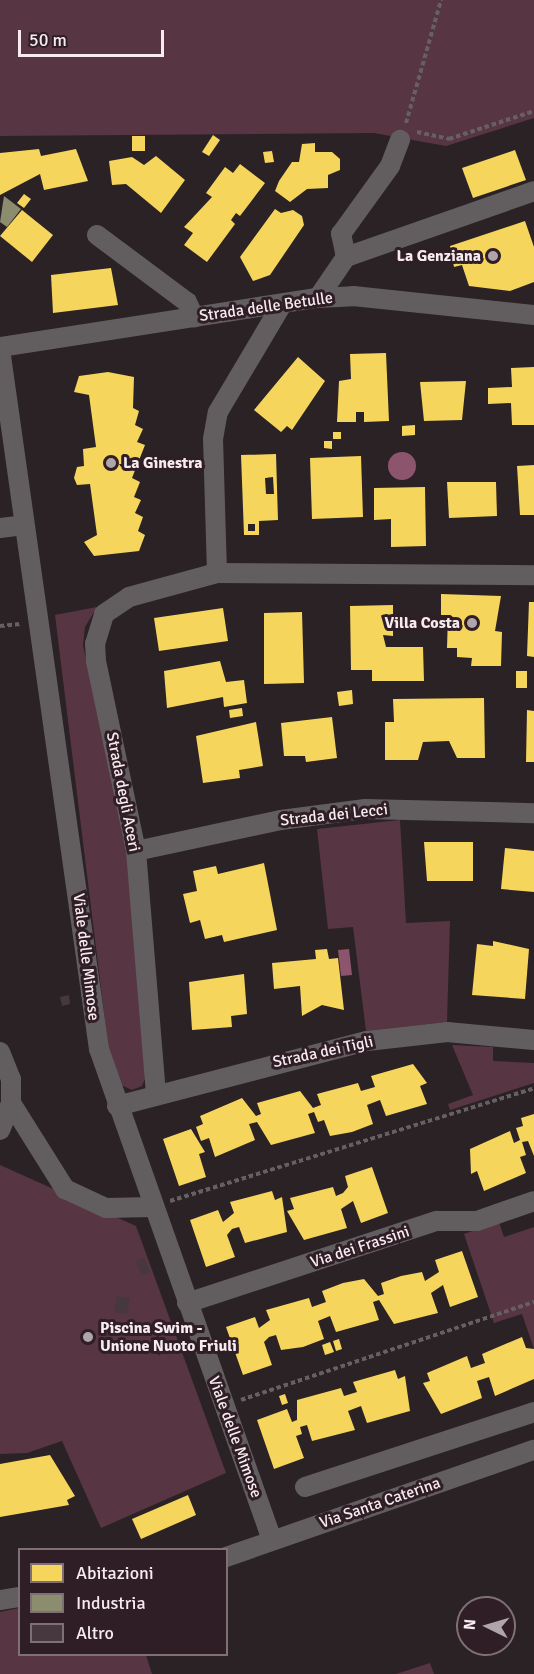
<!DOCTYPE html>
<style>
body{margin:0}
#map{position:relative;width:534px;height:1674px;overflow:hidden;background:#2b2226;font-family:Signika,sans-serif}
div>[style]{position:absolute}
.green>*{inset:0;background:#573543}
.water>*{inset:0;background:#8c556d}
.round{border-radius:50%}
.homes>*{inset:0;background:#f6d55c}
.industry>*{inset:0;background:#8c8c6e}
.building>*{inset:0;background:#47383f}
.path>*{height:4px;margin-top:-2px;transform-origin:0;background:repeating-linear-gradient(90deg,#666062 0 4.5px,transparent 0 7.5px)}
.minor>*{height:20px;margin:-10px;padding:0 10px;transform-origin:10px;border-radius:10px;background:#625e60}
.dots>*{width:16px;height:16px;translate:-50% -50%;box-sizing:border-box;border:3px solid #2f1e25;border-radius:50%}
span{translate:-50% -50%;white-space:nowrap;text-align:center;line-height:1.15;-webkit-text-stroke:6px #2f1e25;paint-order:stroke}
.poi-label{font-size:16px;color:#f7ebef;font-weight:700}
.right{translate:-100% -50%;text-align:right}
.left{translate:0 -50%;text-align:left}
.street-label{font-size:16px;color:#f7ebef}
.legend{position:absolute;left:18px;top:1548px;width:210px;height:108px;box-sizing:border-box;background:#2f1e25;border:2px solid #7f7076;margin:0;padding:8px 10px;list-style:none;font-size:18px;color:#f7ebef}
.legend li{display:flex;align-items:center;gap:12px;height:30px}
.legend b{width:30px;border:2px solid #7f7076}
.north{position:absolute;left:456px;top:1596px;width:60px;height:60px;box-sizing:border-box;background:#2f1e25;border:2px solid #7f7076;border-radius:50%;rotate:275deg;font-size:16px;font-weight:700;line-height:24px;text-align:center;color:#f7ebef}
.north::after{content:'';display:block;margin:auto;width:21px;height:27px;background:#b0a5a9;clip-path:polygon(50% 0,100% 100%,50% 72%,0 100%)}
.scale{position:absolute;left:18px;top:30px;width:146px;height:27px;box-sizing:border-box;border:3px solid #f7ebef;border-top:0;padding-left:8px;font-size:18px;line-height:21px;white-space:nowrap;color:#f7ebef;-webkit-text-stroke:4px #2f1e25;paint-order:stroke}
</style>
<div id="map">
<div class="green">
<div style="clip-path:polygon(0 0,534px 0,534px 118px,446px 146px,374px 133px,0 136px)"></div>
<div style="clip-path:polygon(97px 607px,85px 627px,83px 645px,127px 855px,146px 1076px,142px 1086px,132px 1090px,121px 1085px,108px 1045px,55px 615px)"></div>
<div style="clip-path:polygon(400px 820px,406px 923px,450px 921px,447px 1022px,366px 1031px,353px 927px,328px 929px,317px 829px)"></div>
<div style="clip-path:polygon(452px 1045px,493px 1047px,493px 1061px,534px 1063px,534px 1083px,450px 1110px,448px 1104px,473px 1095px)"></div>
<div style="clip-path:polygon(0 1165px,136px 1226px,226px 1473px,101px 1528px,62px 1441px,27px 1453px,0 1454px)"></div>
<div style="clip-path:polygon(499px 1222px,504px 1237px,534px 1227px,534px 1349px,522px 1314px,494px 1323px,464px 1234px)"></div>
<div style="clip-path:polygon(19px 1608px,20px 1654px,146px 1655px,152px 1674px,0 1674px,0 1612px)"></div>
<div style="clip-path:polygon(430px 1663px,434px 1674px,396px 1674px)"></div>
</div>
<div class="water">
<div class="round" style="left:388px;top:452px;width:28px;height:28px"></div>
<div style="clip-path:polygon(349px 949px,352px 975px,341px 976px,338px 950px)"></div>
</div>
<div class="homes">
<div style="clip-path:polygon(213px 135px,220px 140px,209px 156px,202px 152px)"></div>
<div style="clip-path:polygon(132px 136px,145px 136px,145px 151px,132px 151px)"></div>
<div style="clip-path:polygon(315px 143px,315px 152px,332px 152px,340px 159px,340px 170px,328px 175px,328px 188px,307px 189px,290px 202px,275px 191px,279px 181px,292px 162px,299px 162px,302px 144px)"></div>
<div style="clip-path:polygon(39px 149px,41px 156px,76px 149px,88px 181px,44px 190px,40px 174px,0 195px,0 153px)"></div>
<div style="clip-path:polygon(515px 150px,526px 180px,473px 198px,462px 168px)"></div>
<div style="clip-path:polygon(272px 151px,274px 162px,265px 163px,263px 152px)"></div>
<div style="clip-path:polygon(156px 156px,185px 180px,161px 213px,126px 184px,112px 185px,109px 161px,132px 157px,144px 165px)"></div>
<div style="clip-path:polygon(240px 164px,265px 183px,240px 216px,236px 213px,231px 220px,235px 224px,207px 262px,184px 245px,193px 233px,184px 227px,212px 197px,206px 193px,225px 167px,233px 173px)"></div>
<div style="clip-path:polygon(24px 194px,31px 199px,24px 208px,17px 203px)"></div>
<div style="clip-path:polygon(275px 209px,281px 213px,293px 210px,302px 216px,304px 225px,270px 275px,253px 281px,240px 257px)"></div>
<div style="clip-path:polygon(22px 210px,53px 235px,32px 262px,0 236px)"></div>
<div style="clip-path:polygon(525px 221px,534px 247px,534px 282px,510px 291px,469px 286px,462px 265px,454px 267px,450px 246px)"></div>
<div style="clip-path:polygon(111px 268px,118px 305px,53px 313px,51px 275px)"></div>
<div style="clip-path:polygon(386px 353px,389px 421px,364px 422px,364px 412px,356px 412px,356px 422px,337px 422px,339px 381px,351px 379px,350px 354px)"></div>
<div style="clip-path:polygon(298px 357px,325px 381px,292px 430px,287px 426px,281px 432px,254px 410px)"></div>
<div style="clip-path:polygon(534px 367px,534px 425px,512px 425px,511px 403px,488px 404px,488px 388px,512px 387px,511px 368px)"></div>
<div style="clip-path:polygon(108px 372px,134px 377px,133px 408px,139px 411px,135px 425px,143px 429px,137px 442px,145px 445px,132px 478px,140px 482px,134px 497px,141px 500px,135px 513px,143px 517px,138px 531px,145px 535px,139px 551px,94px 556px,84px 542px,97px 535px,90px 484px,77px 485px,74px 478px,77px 467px,84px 466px,83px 449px,96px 447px,89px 395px,74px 392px,79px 376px)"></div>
<div style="clip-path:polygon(466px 381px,462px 420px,424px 421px,420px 382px)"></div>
<div style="clip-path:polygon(415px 425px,415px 435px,402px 436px,402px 426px)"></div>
<div style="clip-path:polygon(333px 432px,341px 432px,341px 439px,333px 439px)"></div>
<div style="clip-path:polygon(324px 441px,332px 441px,332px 449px,324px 448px)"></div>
<div style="clip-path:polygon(evenodd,276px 454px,278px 520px,259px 521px,259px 535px,244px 535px,241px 455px,276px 454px,273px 477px,274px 494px,266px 494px,265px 478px,273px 477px,276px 454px,248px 524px,255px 524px,255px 531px,248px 531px,248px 524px)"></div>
<div style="clip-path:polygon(361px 456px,363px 517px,312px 519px,310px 458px)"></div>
<div style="clip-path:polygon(534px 465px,534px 515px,520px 515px,517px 466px)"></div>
<div style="clip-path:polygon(447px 482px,496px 482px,497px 516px,449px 518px)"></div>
<div style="clip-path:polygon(425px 487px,426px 546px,391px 547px,391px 519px,374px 520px,374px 488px)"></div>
<div style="clip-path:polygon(441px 594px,501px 596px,495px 631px,502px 632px,501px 666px,471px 666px,472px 658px,457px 657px,457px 648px,447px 648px,448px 615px,441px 615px)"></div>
<div style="clip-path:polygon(529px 602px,534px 602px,534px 657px,527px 656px)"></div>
<div style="clip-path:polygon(393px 605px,393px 636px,383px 635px,386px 647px,423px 647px,424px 681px,372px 681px,372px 670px,351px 670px,350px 606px)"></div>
<div style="clip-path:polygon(223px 608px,228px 641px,159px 651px,154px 618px)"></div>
<div style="clip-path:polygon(302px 612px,304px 683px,264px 684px,264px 613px)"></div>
<div style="clip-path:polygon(220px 661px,226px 682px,244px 680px,247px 703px,224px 707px,223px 697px,167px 708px,164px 671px)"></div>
<div style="clip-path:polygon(516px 671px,527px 671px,527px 688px,516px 688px)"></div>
<div style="clip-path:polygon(352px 690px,353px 704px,339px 706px,337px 692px)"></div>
<div style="clip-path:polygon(484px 698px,485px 758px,457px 758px,449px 741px,423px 742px,418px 760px,385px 760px,385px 722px,394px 722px,393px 699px)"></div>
<div style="clip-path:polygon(242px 708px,243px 716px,230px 718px,229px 710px)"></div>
<div style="clip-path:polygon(527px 710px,534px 711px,534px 762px,526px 762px)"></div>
<div style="clip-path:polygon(332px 717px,337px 758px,306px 762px,305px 756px,284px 756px,281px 723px)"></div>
<div style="clip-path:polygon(256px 722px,263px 766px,239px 770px,240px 778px,203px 783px,196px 736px)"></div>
<div style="clip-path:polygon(424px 842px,473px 842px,473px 881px,427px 881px)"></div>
<div style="clip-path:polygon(505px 848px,534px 851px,534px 892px,501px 889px)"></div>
<div style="clip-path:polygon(264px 863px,277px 930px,224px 942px,222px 935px,205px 939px,200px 920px,190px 923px,183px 894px,197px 891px,193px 871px,216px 866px,218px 874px)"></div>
<div style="clip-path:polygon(493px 941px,529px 949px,525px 999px,472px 995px,477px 944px,493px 946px)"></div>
<div style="clip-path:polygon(327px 949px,329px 959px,338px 958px,344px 1010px,322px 1005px,302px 1016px,300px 986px,274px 989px,272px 963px,316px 959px,315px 950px)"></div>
<div style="clip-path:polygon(244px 974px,247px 1014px,231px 1016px,232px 1027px,192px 1030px,189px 982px)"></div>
<div style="clip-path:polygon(413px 1064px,427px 1083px,420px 1086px,427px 1104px,386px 1116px,380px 1100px,367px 1105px,373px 1124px,352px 1132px,330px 1136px,324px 1120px,318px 1122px,314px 1112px,308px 1114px,315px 1133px,271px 1145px,257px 1122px,249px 1124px,255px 1140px,215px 1157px,209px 1138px,201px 1141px,196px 1127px,203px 1124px,200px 1116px,242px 1098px,256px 1116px,261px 1114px,257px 1103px,300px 1091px,313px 1108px,321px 1105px,317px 1094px,358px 1083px,361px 1091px,375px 1087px,371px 1076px)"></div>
<div style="clip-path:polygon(534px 1114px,534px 1156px,528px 1141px,522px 1142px,526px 1155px,520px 1157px,526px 1173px,484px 1191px,477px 1171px,471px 1174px,470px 1149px,510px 1131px,514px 1143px,520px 1140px,516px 1128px,523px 1126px,521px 1118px)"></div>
<div style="clip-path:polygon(191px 1129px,205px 1152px,199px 1154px,206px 1177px,179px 1186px,163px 1139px)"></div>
<div style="clip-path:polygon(372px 1167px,388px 1213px,361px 1223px,353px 1201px,341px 1209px,347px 1228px,304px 1240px,287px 1211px,294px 1209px,290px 1198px,333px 1187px,336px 1196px,343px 1193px,348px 1187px,345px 1176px)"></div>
<div style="clip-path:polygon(272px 1191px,275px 1200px,282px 1197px,287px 1232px,245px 1243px,239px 1227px,232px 1229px,227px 1235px,235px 1257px,206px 1267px,190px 1220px,218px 1210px,223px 1222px,234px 1213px,230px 1202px)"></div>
<div style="clip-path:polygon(462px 1251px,478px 1297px,450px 1307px,443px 1285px,431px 1293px,438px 1313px,394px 1324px,379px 1300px,373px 1302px,379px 1320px,336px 1332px,330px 1316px,318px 1321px,324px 1339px,303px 1347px,281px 1350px,276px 1335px,269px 1337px,264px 1342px,272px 1365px,243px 1375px,226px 1327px,255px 1317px,259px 1328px,270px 1320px,266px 1310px,309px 1298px,312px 1307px,326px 1302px,322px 1291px,343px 1283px,364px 1279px,378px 1296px,384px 1294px,381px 1283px,401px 1276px,422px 1272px,425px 1281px,439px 1272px,435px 1260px)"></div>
<div style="clip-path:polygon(522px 1337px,526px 1348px,534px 1349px,534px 1379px,495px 1396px,489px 1377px,477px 1381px,482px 1398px,441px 1414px,423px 1383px,430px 1381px,427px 1373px,467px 1356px,471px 1368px,485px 1363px,482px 1354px)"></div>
<div style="clip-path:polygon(339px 1339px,342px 1349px,336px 1351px,333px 1341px)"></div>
<div style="clip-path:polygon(330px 1342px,334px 1352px,325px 1355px,322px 1345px)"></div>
<div style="clip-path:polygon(395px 1370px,398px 1379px,405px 1376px,410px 1411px,367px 1423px,361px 1406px,348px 1411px,355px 1430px,312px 1441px,307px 1425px,300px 1427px,302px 1434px,296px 1436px,304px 1458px,274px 1469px,257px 1420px,287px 1409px,292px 1422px,297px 1420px,297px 1400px,341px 1388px,344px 1396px,357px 1392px,353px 1382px)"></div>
<div style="clip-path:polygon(285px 1394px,288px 1403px,282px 1405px,279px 1396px)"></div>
<div style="clip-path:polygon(50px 1455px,75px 1496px,67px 1500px,69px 1505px,0 1517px,0 1464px)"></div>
<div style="clip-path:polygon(188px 1495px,196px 1515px,141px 1539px,132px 1519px)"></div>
</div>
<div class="industry">
<div style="clip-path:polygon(4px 196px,21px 209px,7px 227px,0 222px)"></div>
</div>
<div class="building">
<div style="clip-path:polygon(69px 995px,70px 1004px,62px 1006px,60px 997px)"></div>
<div style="clip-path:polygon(144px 1258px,150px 1272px,142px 1275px,136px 1261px)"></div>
<div style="clip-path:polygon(117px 1296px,130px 1298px,127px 1314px,114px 1312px)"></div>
</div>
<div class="path">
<div style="left:406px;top:123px;width:128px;rotate:-74.1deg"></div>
<div style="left:417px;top:132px;width:33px;rotate:12deg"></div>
<div style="left:449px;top:139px;width:89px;rotate:-18.2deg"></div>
<div style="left:0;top:626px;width:20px;rotate:-6deg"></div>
<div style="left:170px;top:1201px;width:381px;rotate:-17.2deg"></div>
<div style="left:241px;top:1400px;width:309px;rotate:-18.5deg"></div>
</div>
<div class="minor">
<div style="left:97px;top:235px;width:112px;rotate:36.7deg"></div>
<div style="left:187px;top:302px;width:17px;rotate:65deg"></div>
<div style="left:346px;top:257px;width:24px;rotate:-102deg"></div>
<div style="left:341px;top:234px;width:84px;rotate:-54.2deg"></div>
<div style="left:390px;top:166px;width:28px;rotate:-69deg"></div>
<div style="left:318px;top:298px;width:50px;rotate:-55.7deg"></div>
<div style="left:346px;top:257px;width:199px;rotate:-19.3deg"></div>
<div style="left:0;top:347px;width:322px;rotate:-8.8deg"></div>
<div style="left:318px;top:298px;width:35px;rotate:-3deg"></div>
<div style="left:353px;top:296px;width:182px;rotate:6deg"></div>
<div style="left:0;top:349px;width:707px;rotate:81.95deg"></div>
<div style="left:99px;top:1049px;width:521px;rotate:70.59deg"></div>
<div style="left:0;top:528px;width:24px;rotate:-7deg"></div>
<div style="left:217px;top:573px;width:134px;rotate:-91.7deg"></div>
<div style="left:213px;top:439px;width:27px;rotate:-80deg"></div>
<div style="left:218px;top:412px;width:126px;rotate:-59.3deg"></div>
<div style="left:136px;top:851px;width:148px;rotate:-12.1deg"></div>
<div style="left:281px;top:820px;width:85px;rotate:-7.5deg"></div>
<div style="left:365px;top:809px;width:169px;rotate:1.4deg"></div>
<div style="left:0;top:1052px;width:29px;rotate:68deg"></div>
<div style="left:11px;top:1079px;width:24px;rotate:90deg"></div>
<div style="left:11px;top:1103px;width:29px;rotate:112deg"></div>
<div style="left:156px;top:1094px;width:244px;rotate:-94.7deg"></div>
<div style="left:136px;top:851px;width:194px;rotate:-101.9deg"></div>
<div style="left:96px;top:661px;width:17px;rotate:-93deg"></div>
<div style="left:95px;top:644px;width:31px;rotate:-73deg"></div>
<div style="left:104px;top:614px;width:30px;rotate:-34deg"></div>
<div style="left:129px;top:597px;width:91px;rotate:-15.3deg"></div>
<div style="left:217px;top:573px;width:317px;rotate:0.4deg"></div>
<div style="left:11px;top:1103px;width:102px;rotate:57.9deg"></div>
<div style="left:65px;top:1189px;width:45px;rotate:24.9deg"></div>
<div style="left:106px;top:1208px;width:46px;rotate:-1.2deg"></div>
<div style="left:117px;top:1106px;width:258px;rotate:-14.6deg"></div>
<div style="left:367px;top:1041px;width:81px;rotate:-6.4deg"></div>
<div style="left:447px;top:1032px;width:87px;rotate:5.3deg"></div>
<div style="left:187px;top:1303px;width:263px;rotate:-18.2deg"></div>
<div style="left:437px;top:1221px;width:40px"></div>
<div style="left:477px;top:1221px;width:60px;rotate:-19.3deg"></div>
<div style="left:305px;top:1487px;width:241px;rotate:-18.1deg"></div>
<div style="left:226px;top:1557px;width:326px;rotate:-19.2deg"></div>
<div style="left:0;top:1600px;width:20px;rotate:-9deg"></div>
</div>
<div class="dots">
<div style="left:493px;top:256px;background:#b0a5a9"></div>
<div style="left:111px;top:463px;background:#b0a5a9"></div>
<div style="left:472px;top:623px;background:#b0a5a9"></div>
<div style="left:88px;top:1337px;background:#b0a5a9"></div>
</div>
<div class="poi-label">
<span class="right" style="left:481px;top:256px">La Genziana</span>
<span class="left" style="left:123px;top:463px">La Ginestra</span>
<span class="right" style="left:460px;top:623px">Villa Costa</span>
<span class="left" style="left:100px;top:1337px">Piscina Swim -<br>Unione Nuoto Friuli</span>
</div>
<div class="street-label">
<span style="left:266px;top:307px;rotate:-8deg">Strada delle Betulle</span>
<span style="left:123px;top:792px;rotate:79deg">Strada degli Aceri</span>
<span style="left:334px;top:815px;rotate:-6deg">Strada dei Lecci</span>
<span style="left:86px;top:957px;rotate:83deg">Viale delle Mimose</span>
<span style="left:323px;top:1052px;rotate:-12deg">Strada dei Tigli</span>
<span style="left:360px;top:1247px;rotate:-18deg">Via dei Frassini</span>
<span style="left:235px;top:1437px;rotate:70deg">Viale delle Mimose</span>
<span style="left:380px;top:1503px;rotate:-19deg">Via Santa Caterina</span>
</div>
<ul class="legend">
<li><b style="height:16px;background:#f6d55c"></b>Abitazioni</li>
<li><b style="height:16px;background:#8c8c6e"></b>Industria</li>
<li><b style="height:16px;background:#47383f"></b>Altro</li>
</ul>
<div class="north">N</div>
<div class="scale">50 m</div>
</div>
